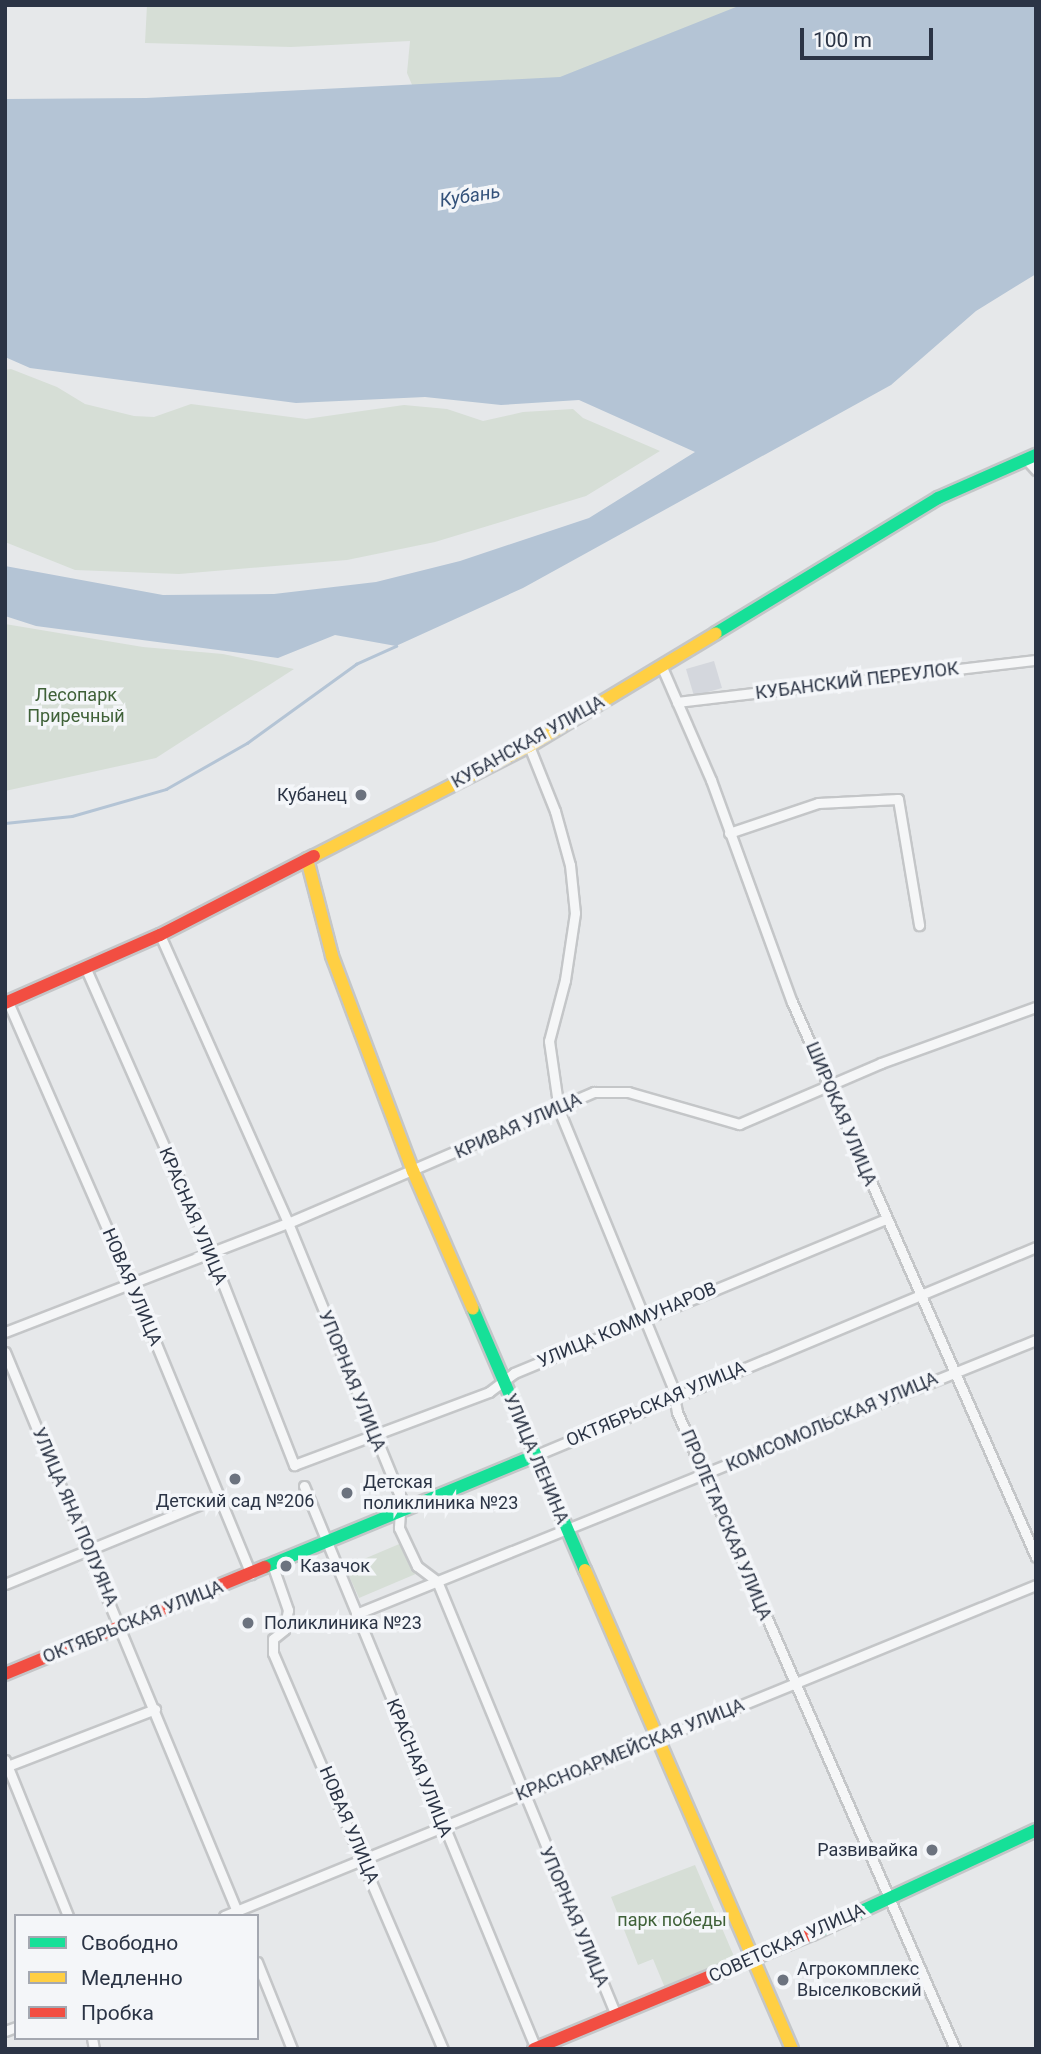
<!DOCTYPE html>
<meta charset="utf-8">
<style>
body{margin:0}
#map{position:relative;width:1041px;height:2054px;overflow:hidden;background:#e6e8ea;font-family:Roboto,sans-serif}
div>[style]{position:absolute}
.built>*{inset:0;background:#d4d7dd}
.green>*{inset:0;background:#d6ded6}
.water>*{inset:0;background:#b4c4d5}
.stream>*{height:2.5px;margin:-1.25px;padding:0 1.25px;transform-origin:1.25px;border-radius:1.25px;background:#b4c4d5}
.roads{filter:drop-shadow(2px 0 #c4c6c8) drop-shadow(-2px 0 #c4c6c8) drop-shadow(0 2px #c4c6c8) drop-shadow(0 -2px #c4c6c8)}
.street>*{height:9px;margin:-4.5px;padding:0 4.5px;transform-origin:4.5px;border-radius:4.5px;background:#f5f6f7}
.fast>*{height:12px;margin:-6px;padding:0 6px;transform-origin:6px;border-radius:6px;background:#16e098}
.slow>*{height:12px;margin:-6px;padding:0 6px;transform-origin:6px;border-radius:6px;background:#ffcf43}
.jam>*{height:12px;margin:-6px;padding:0 6px;transform-origin:6px;border-radius:6px;background:#f24e42}
.dots>*{width:19px;height:19px;translate:-50% -50%;box-sizing:border-box;border:4px solid #f4f6f9;border-radius:50%}
span{translate:-50% -50%;white-space:nowrap;text-align:center;line-height:1.15;-webkit-text-stroke:7px #f4f6f9;paint-order:stroke}
.street-label{font-size:18px;color:#2b3445}
.park-label{font-size:18px;color:#3f6138}
.poi-label{font-size:18px;color:#2b3445}
.right{translate:-100% -50%;text-align:right}
.left{translate:0 -50%;text-align:left}
.water-label{font-size:19px;color:#34527a;font-style:italic}
.frame{position:absolute;inset:0;border:7px solid #2b3445;pointer-events:none}
.legend{position:absolute;left:14px;top:1914px;width:245px;height:126px;box-sizing:border-box;background:#f4f6f9;border:2px solid #a4a8b1;margin:0;padding:9px 12px;list-style:none;font-size:21px;color:#2b3445}
.legend li{display:flex;align-items:center;gap:14px;height:35px}
.legend b{width:35px;border:2px solid #a4a8b1}
.scale{position:absolute;left:800px;top:28px;width:133px;height:32px;box-sizing:border-box;border:4px solid #2b3445;border-top:0;padding-left:9px;font-size:21px;line-height:24px;white-space:nowrap;color:#2b3445;-webkit-text-stroke:5px #f4f6f9;paint-order:stroke}
</style>
<div id="map">
<div class="built">
<div style="clip-path:polygon(714px 661px,722px 688px,694px 696px,686px 669px)"></div>
</div>
<div class="green">
<div style="clip-path:polygon(147px 5px,779px 5px,573px 85px,418px 99px,407px 73px,410px 41px,291px 47px,145px 43px)"></div>
<div style="clip-path:polygon(11px 369px,57px 387px,85px 404px,134px 416px,154px 417px,191px 404px,306px 419px,404px 405px,447px 409px,483px 421px,523px 412px,573px 409px,583px 418px,660px 451px,586px 496px,435px 542px,347px 560px,179px 574px,75px 570px,5px 542px,5px 370px)"></div>
<div style="clip-path:polygon(5px 624px,143px 647px,223px 654px,294px 669px,156px 758px,5px 791px)"></div>
<div style="clip-path:polygon(404px 1542px,418px 1573px,359px 1598px,345px 1567px)"></div>
<div style="clip-path:polygon(695px 1865px,736px 1961px,665px 1988px,653px 1959px,638px 1965px,611px 1897px)"></div>
</div>
<div class="water">
<div style="clip-path:polygon(741px 5px,1036px 5px,1036px 274px,976px 311px,891px 385px,523px 588px,396px 646px,335px 635px,278px 658px,36px 626px,5px 616px,5px 566px,163px 595px,274px 594px,376px 582px,460px 561px,589px 518px,695px 452px,579px 400px,501px 405px,425px 397px,296px 403px,30px 368px,5px 357px,5px 99px,146px 98px,560px 77px)"></div>
</div>
<div class="stream">
<div style="left:5px;top:823px;width:67px;rotate:-6deg"></div>
<div style="left:72px;top:816px;width:98px;rotate:-16deg"></div>
<div style="left:166px;top:789px;width:93px;rotate:-29.6deg"></div>
<div style="left:247px;top:743px;width:135px;rotate:-35.9deg"></div>
<div style="left:356px;top:664px;width:44px;rotate:-24.2deg"></div>
</div>
<div class="roads">
<div class="street">
<div style="left:1026px;top:459px;width:15px;rotate:48deg"></div>
<div style="left:661px;top:665px;width:125px;rotate:66.5deg"></div>
<div style="left:711px;top:780px;width:236px;rotate:70deg"></div>
<div style="left:792px;top:1002px;width:606px;rotate:66.27deg"></div>
<div style="left:677px;top:702px;width:361px;rotate:-6.7deg"></div>
<div style="left:529px;top:746px;width:70px;rotate:68.2deg"></div>
<div style="left:555px;top:811px;width:56px;rotate:74.5deg"></div>
<div style="left:570px;top:865px;width:48px;rotate:84.1deg"></div>
<div style="left:575px;top:913px;width:68px;rotate:98.5deg"></div>
<div style="left:565px;top:980px;width:63px;rotate:104.7deg"></div>
<div style="left:549px;top:1041px;width:70px;rotate:81.8deg"></div>
<div style="left:559px;top:1110px;width:298px;rotate:67.7deg"></div>
<div style="left:672px;top:1386px;width:26px;rotate:79deg"></div>
<div style="left:677px;top:1412px;width:695px;rotate:66.42deg"></div>
<div style="left:729px;top:833px;width:94px;rotate:-18.6deg"></div>
<div style="left:818px;top:803px;width:80px;rotate:-2.9deg"></div>
<div style="left:898px;top:799px;width:128px;rotate:80.5deg"></div>
<div style="left:160px;top:935px;width:315px;rotate:66deg"></div>
<div style="left:288px;top:1223px;width:297px;rotate:67.7deg"></div>
<div style="left:401px;top:1498px;width:30px;rotate:94deg"></div>
<div style="left:399px;top:1528px;width:42px;rotate:64.7deg"></div>
<div style="left:417px;top:1566px;width:25px;rotate:37deg"></div>
<div style="left:437px;top:1581px;width:470px;rotate:67.6deg"></div>
<div style="left:86px;top:969px;width:310px;rotate:66.2deg"></div>
<div style="left:211px;top:1253px;width:228px;rotate:68.6deg"></div>
<div style="left:294px;top:1465px;width:208px;rotate:-20.5deg"></div>
<div style="left:489px;top:1392px;width:31px;rotate:-37deg"></div>
<div style="left:514px;top:1373px;width:402px;rotate:-22.5deg"></div>
<div style="left:8px;top:1002px;width:307px;rotate:66.4deg"></div>
<div style="left:131px;top:1283px;width:315px;rotate:67.6deg"></div>
<div style="left:5px;top:1332px;width:303px;rotate:-21.1deg"></div>
<div style="left:288px;top:1223px;width:333px;rotate:-23.2deg"></div>
<div style="left:594px;top:1092px;width:34px"></div>
<div style="left:628px;top:1092px;width:116px;rotate:16.1deg"></div>
<div style="left:739px;top:1124px;width:155px;rotate:-23.2deg"></div>
<div style="left:881px;top:1063px;width:165px;rotate:-19.9deg"></div>
<div style="left:5px;top:1352px;width:608px;rotate:67.48deg"></div>
<div style="left:534px;top:1456px;width:544px;rotate:-22.6deg"></div>
<div style="left:304px;top:1486px;width:609px;rotate:67.6deg"></div>
<div style="left:272px;top:1564px;width:49px;rotate:70.8deg"></div>
<div style="left:288px;top:1610px;width:20px;rotate:101deg"></div>
<div style="left:284px;top:1630px;width:14px;rotate:141deg"></div>
<div style="left:273px;top:1639px;width:14px;rotate:90deg"></div>
<div style="left:273px;top:1653px;width:431px;rotate:66.8deg"></div>
<div style="left:5px;top:1584px;width:230px;rotate:-22.2deg"></div>
<div style="left:356px;top:1614px;width:733px;rotate:-21.95deg"></div>
<div style="left:5px;top:1760px;width:168px;rotate:68deg"></div>
<div style="left:5px;top:1767px;width:161px;rotate:-21.1deg"></div>
<div style="left:224px;top:1916px;width:877px;rotate:-22.18deg"></div>
<div style="left:257px;top:1962px;width:94px;rotate:68.1deg"></div>
<div style="left:5px;top:2031px;width:12px;rotate:-20deg"></div>
<div style="left:92px;top:2038px;width:11px;rotate:80deg"></div>
</div>
<div class="fast">
<div style="left:716px;top:633px;width:260px;rotate:-31.3deg"></div>
<div style="left:938px;top:498px;width:107px;rotate:-23.7deg"></div>
<div style="left:473px;top:1309px;width:284px;rotate:66.8deg"></div>
<div style="left:265px;top:1567px;width:291px;rotate:-22.4deg"></div>
<div style="left:812px;top:1934px;width:247px;rotate:-24.9deg"></div>
</div>
<div class="slow">
<div style="left:314px;top:856px;width:242px;rotate:-27.1deg"></div>
<div style="left:529px;top:746px;width:218px;rotate:-31.1deg"></div>
<div style="left:307px;top:859px;width:100px;rotate:75.5deg"></div>
<div style="left:332px;top:956px;width:230px;rotate:69.4deg"></div>
<div style="left:413px;top:1171px;width:150px;rotate:66.5deg"></div>
<div style="left:585px;top:1570px;width:522px;rotate:66.63deg"></div>
</div>
<div class="jam">
<div style="left:5px;top:1003px;width:169px;rotate:-23.7deg"></div>
<div style="left:160px;top:935px;width:173px;rotate:-27.2deg"></div>
<div style="left:5px;top:1674px;width:281px;rotate:-22.4deg"></div>
<div style="left:534px;top:2049px;width:301px;rotate:-22.5deg"></div>
</div>
</div>
<div class="dots">
<div style="left:361px;top:795px;background:#6c737f"></div>
<div style="left:235px;top:1479px;background:#6c737f"></div>
<div style="left:347px;top:1493px;background:#6c737f"></div>
<div style="left:286px;top:1566px;background:#6c737f"></div>
<div style="left:248px;top:1623px;background:#6c737f"></div>
<div style="left:932px;top:1850px;background:#6c737f"></div>
<div style="left:783px;top:1980px;background:#6c737f"></div>
</div>
<div class="street-label">
<span style="left:857px;top:681px;rotate:-7deg">КУБАНСКИЙ ПЕРЕУЛОК</span>
<span style="left:528px;top:742px;rotate:-29deg">КУБАНСКАЯ УЛИЦА</span>
<span style="left:841px;top:1114px;rotate:67deg">ШИРОКАЯ УЛИЦА</span>
<span style="left:518px;top:1126px;rotate:-24deg">КРИВАЯ УЛИЦА</span>
<span style="left:193px;top:1216px;rotate:67deg">КРАСНАЯ УЛИЦА</span>
<span style="left:132px;top:1287px;rotate:67deg">НОВАЯ УЛИЦА</span>
<span style="left:627px;top:1325px;rotate:-23deg">УЛИЦА КОММУНАРОВ</span>
<span style="left:352px;top:1381px;rotate:68deg">УПОРНАЯ УЛИЦА</span>
<span style="left:656px;top:1404px;rotate:-23deg">ОКТЯБРЬСКАЯ УЛИЦА</span>
<span style="left:832px;top:1422px;rotate:-23deg">КОМСОМОЛЬСКАЯ УЛИЦА</span>
<span style="left:536px;top:1459px;rotate:67deg">УЛИЦА ЛЕНИНА</span>
<span style="left:75px;top:1517px;rotate:67deg">УЛИЦА ЯНА ПОЛУЯНА</span>
<span style="left:726px;top:1525px;rotate:67deg">ПРОЛЕТАРСКАЯ УЛИЦА</span>
<span style="left:133px;top:1622px;rotate:-22deg">ОКТЯБРЬСКАЯ УЛИЦА</span>
<span style="left:630px;top:1750px;rotate:-22deg">КРАСНОАРМЕЙСКАЯ УЛИЦА</span>
<span style="left:419px;top:1768px;rotate:68deg">КРАСНАЯ УЛИЦА</span>
<span style="left:349px;top:1825px;rotate:67deg">НОВАЯ УЛИЦА</span>
<span style="left:574px;top:1917px;rotate:67deg">УПОРНАЯ УЛИЦА</span>
<span style="left:787px;top:1943px;rotate:-24deg">СОВЕТСКАЯ УЛИЦА</span>
</div>
<div class="park-label">
<span style="left:76px;top:706px">Лесопарк<br>Приречный</span>
<span style="left:672px;top:1920px">парк победы</span>
</div>
<div class="poi-label">
<span class="right" style="left:347px;top:795px">Кубанец</span>
<span class="left" style="left:363px;top:1493px">Детская<br>поликлиника №23</span>
<span style="left:235px;top:1501px">Детский сад №206</span>
<span class="left" style="left:300px;top:1566px">Казачок</span>
<span class="left" style="left:264px;top:1623px">Поликлиника №23</span>
<span class="right" style="left:918px;top:1850px">Развивайка</span>
<span class="left" style="left:797px;top:1980px">Агрокомплекс<br>Выселковский</span>
</div>
<div class="water-label">
<span style="left:470px;top:196px;rotate:-9deg">Кубань</span>
</div>
<div class="frame"></div>
<ul class="legend">
<li><b style="height:9px;background:#16e098"></b>Свободно</li>
<li><b style="height:9px;background:#ffcf43"></b>Медленно</li>
<li><b style="height:9px;background:#f24e42"></b>Пробка</li>
</ul>
<div class="scale">100 m</div>
</div>
